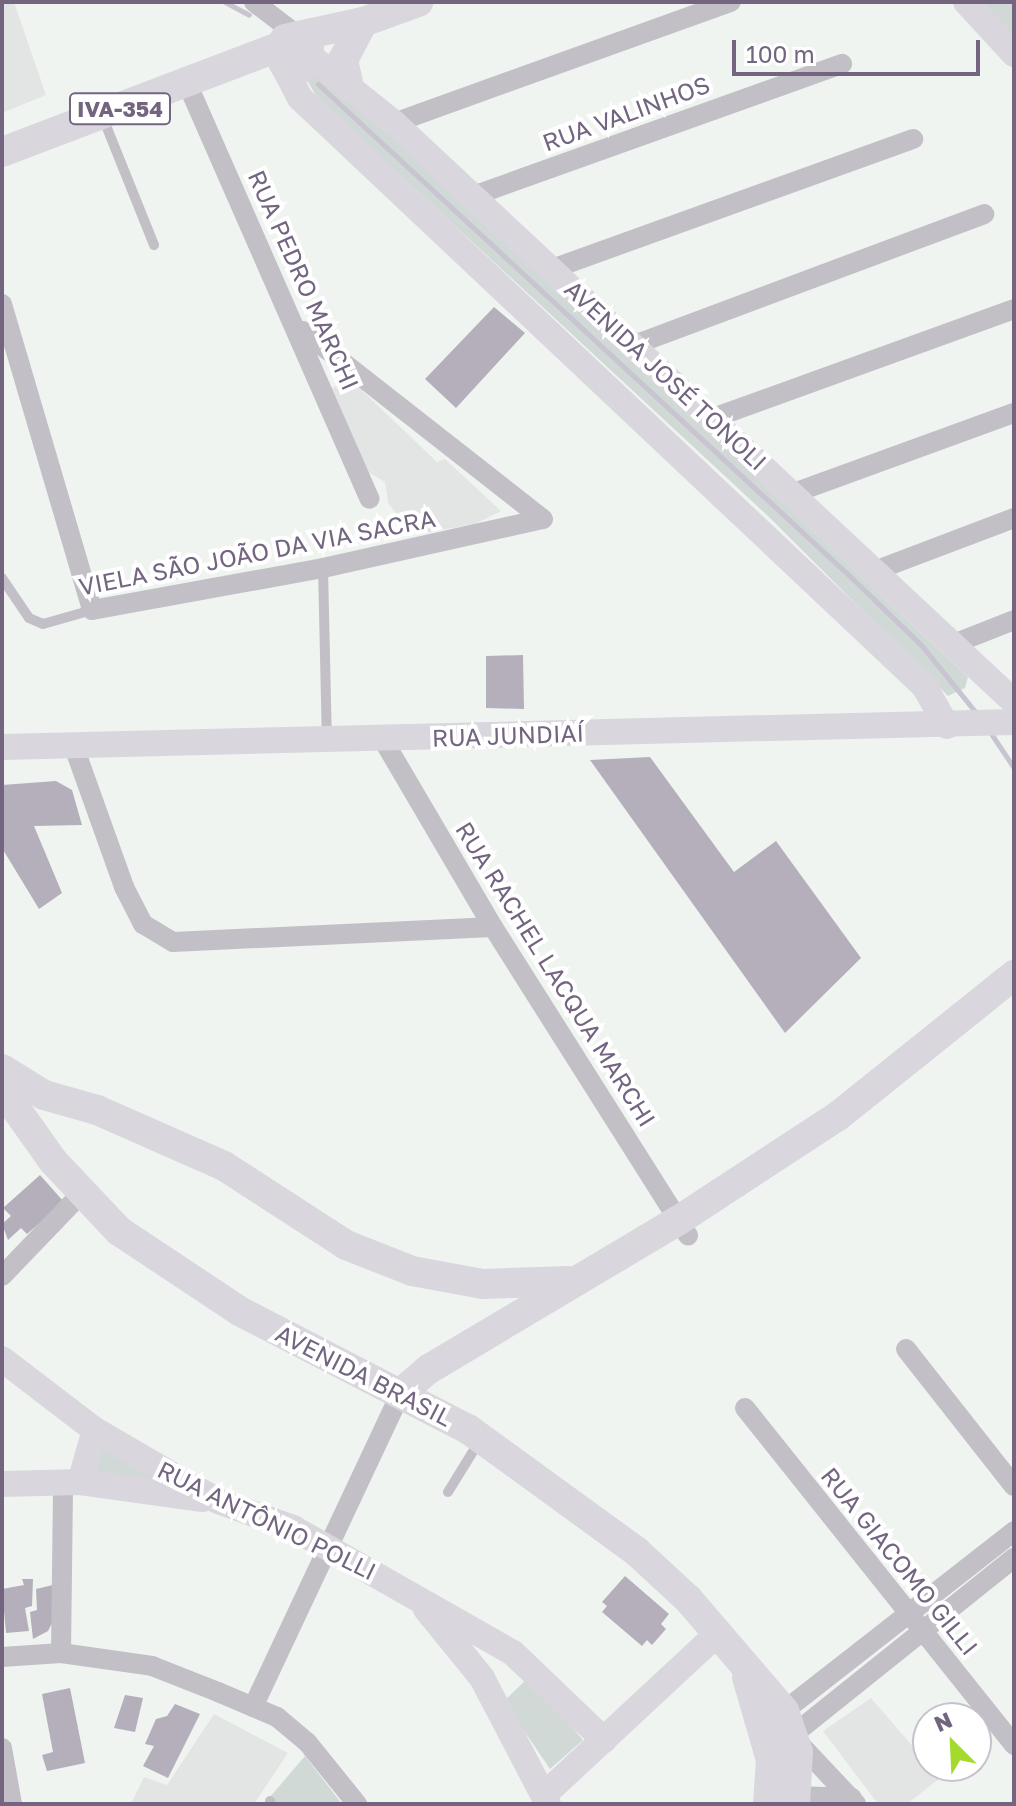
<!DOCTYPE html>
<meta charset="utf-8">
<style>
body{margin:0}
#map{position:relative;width:1016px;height:1806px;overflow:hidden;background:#f0f4f1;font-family:"Golos Text",sans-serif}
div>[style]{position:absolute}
.built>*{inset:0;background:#e3e5e4}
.green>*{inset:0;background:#d0d9d6}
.stream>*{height:5px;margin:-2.5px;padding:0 2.5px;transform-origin:2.5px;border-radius:2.5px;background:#c8c4d0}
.building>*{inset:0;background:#b4afba}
.lane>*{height:10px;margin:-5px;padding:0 5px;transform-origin:5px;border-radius:5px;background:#c3bfc6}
.street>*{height:20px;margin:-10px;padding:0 10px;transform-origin:10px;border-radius:10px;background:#c3bfc6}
.secondary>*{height:26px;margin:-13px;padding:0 13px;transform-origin:13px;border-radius:13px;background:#dad6de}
.primary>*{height:30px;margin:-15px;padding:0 15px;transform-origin:15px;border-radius:15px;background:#dad6de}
span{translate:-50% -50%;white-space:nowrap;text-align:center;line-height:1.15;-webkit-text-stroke:8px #fff;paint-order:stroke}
.shield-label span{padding:2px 6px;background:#fff;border:2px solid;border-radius:6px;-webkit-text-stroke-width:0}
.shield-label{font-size:22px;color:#736580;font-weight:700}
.street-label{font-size:24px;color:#736580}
.frame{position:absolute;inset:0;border:4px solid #736580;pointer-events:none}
.north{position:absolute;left:912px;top:1702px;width:80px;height:80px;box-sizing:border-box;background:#fff;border:2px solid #c7c1cc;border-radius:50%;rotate:336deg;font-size:22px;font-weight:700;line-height:32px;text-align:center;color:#736580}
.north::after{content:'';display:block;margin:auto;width:28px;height:36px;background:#a3da2b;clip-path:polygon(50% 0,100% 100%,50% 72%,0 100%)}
.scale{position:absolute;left:732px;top:40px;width:248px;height:36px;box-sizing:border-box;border:4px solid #736580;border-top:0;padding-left:10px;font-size:24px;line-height:28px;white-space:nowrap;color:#736580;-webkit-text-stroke:6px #fff;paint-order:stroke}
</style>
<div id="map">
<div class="built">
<div style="clip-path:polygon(2px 2px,14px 2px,46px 95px,2px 113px)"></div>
<div style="clip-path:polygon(350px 379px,437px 462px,445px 459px,501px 511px,475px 524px,413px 535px,388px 503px,385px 482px,368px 472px,332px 388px)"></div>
<div style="clip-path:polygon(871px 1698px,940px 1778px,907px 1804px,878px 1804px,823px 1731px)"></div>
<div style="clip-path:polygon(214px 1714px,288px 1753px,254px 1804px,131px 1804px,144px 1777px,167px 1785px)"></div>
</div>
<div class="green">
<div style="clip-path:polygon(978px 2px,1014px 2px,1014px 42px)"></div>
<div style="clip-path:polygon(317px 74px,348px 96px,968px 677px,965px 688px,948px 696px,769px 517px,318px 99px,307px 80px)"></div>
<div style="clip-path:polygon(99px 1445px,158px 1480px,91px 1478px)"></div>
<div style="clip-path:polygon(529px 1677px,583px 1740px,550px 1769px,504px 1701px)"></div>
<div style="clip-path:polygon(305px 1756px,342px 1804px,264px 1804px)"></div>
</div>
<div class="stream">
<div style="left:225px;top:2px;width:27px;rotate:28deg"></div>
<div style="left:318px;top:84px;width:730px;rotate:42.78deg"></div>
<div style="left:854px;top:580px;width:95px;rotate:44.1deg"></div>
<div style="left:922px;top:646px;width:87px;rotate:51deg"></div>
<div style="left:990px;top:732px;width:43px;rotate:56.3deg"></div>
</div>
<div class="building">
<div style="clip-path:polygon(494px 307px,525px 333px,456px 408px,425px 379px)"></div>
<div style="clip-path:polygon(523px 655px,524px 709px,486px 708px,486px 656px)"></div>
<div style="clip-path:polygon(650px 757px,734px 872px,776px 841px,861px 958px,785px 1033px,590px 760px)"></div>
<div style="clip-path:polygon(56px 781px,72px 790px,82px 825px,34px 826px,62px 893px,39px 909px,2px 848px,2px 785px)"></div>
<div style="clip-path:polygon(40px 1175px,64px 1202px,27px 1234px,21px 1228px,8px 1240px,2px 1224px,11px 1216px,3px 1208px)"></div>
<div style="clip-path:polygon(625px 1576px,669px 1614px,661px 1624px,666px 1629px,652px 1645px,647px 1640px,642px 1646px,602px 1612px,607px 1606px,602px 1602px)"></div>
<div style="clip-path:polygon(22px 1579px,33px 1579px,32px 1606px,25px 1608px,29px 1631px,6px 1633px,2px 1589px,24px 1585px)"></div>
<div style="clip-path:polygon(53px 1585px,54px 1619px,48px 1631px,33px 1639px,30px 1612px,37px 1610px,36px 1589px)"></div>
<div style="clip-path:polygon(70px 1688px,85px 1763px,47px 1771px,42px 1755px,53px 1752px,42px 1694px)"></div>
<div style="clip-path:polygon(125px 1695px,143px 1698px,135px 1732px,114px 1728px)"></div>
<div style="clip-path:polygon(175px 1704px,200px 1714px,168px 1778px,143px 1766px,154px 1746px,145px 1744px,156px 1719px,167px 1716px)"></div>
</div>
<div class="lane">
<div style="left:103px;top:118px;width:137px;rotate:68.1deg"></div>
<div style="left:323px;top:568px;width:170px;rotate:88.7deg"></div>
<div style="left:2px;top:578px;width:48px;rotate:56deg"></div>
<div style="left:29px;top:618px;width:15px;rotate:23deg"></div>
<div style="left:43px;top:624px;width:51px;rotate:-15.9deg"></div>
<div style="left:448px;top:1492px;width:61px;rotate:-58.4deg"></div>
<div style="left:270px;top:1801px;width:3px;rotate:72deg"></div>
</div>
<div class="street">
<div style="left:254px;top:2px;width:59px;rotate:37.5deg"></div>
<div style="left:187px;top:83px;width:454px;rotate:66.3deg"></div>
<div style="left:394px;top:123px;width:358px;rotate:-19.8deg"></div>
<div style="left:473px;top:196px;width:392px;rotate:-19.7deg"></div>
<div style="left:552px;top:269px;width:384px;rotate:-19.8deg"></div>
<div style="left:2px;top:304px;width:319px;rotate:73.6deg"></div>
<div style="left:92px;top:610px;width:235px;rotate:-10.3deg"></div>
<div style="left:323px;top:568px;width:225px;rotate:-12.6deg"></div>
<div style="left:303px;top:331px;width:305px;rotate:38.1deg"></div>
<div style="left:634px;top:345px;width:374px;rotate:-20.5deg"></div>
<div style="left:713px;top:418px;width:320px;rotate:-19.9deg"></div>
<div style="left:794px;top:493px;width:234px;rotate:-20deg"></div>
<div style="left:877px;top:570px;width:147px;rotate:-20.8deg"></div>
<div style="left:956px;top:643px;width:62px;rotate:-21.6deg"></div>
<div style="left:382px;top:738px;width:219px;rotate:59.6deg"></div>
<div style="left:493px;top:927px;width:365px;rotate:57.7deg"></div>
<div style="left:74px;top:747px;width:149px;rotate:70.3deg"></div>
<div style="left:124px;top:887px;width:42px;rotate:62.8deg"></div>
<div style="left:143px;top:924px;width:35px;rotate:31deg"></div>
<div style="left:173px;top:942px;width:320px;rotate:-2.7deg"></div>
<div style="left:2px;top:1276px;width:114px;rotate:-46.1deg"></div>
<div style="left:906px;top:1349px;width:174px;rotate:51.8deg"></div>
<div style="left:745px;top:1408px;width:431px;rotate:51.4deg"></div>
<div style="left:61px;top:1653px;width:171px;rotate:-89.3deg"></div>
<div style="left:2px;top:1657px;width:59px;rotate:-3.9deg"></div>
<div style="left:61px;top:1653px;width:92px;rotate:8.1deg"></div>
<div style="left:152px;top:1666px;width:71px;rotate:21.5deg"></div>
<div style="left:218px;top:1692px;width:64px;rotate:23deg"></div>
<div style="left:277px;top:1717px;width:39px;rotate:40deg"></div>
<div style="left:307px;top:1742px;width:80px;rotate:51.1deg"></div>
<div style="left:253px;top:1707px;width:347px;rotate:-64.8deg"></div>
<div style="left:784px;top:1711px;width:292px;rotate:-38deg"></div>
<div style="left:794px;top:1734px;width:282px;rotate:-38.7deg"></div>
<div style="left:796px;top:1740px;width:88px;rotate:46.8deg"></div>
<div style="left:2px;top:1748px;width:57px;rotate:79.9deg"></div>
<div style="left:797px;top:1796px;width:55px;rotate:2.1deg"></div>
</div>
<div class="secondary">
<div style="left:966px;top:2px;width:71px;rotate:47.3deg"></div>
<div style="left:310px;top:56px;width:107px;rotate:38.6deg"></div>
<div style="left:394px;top:123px;width:848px;rotate:43.04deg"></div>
<div style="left:282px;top:64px;width:38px;rotate:62deg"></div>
<div style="left:300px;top:98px;width:857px;rotate:43.3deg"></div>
<div style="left:924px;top:686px;width:46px;rotate:60.1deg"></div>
<div style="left:2px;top:747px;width:1012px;rotate:-1.42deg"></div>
<div style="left:2px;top:1359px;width:117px;rotate:37.4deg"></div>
<div style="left:95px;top:1430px;width:78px;rotate:30.2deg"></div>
<div style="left:162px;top:1469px;width:64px;rotate:29.7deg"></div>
<div style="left:218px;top:1501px;width:80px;rotate:19.8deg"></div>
<div style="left:293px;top:1528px;width:253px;rotate:29.6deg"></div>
<div style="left:513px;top:1653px;width:126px;rotate:43.7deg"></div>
<div style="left:80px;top:1482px;width:54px;rotate:-73.9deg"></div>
<div style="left:2px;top:1484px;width:78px;rotate:-1.5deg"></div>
<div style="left:80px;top:1482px;width:124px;rotate:7.9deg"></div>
<div style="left:426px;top:1609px;width:89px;rotate:50.9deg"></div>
<div style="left:482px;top:1678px;width:142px;rotate:62.4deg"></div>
<div style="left:545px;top:1794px;width:236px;rotate:-42.9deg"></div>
</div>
<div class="primary">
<div style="left:301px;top:38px;width:11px;rotate:45deg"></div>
<div style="left:309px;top:46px;width:15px;rotate:94deg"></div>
<div style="left:308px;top:61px;width:10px;rotate:135deg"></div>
<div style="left:301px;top:68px;width:15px;rotate:-176deg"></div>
<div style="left:286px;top:67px;width:17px;rotate:-121deg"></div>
<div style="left:277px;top:52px;width:15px;rotate:-58deg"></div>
<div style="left:285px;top:39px;width:80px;rotate:-12.3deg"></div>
<div style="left:363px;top:22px;width:59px;rotate:-20deg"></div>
<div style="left:348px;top:82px;width:23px;rotate:-103deg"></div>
<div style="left:343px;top:60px;width:43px;rotate:-62.2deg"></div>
<div style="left:2px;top:152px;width:295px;rotate:-20.8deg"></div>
<div style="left:2px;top:1069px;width:49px;rotate:31.8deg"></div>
<div style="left:44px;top:1095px;width:55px;rotate:15.8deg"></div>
<div style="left:97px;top:1110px;width:139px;rotate:23.8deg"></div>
<div style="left:224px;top:1166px;width:145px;rotate:32.9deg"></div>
<div style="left:346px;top:1245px;width:71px;rotate:21.5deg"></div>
<div style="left:412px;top:1271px;width:72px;rotate:10.4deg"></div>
<div style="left:483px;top:1284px;width:86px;rotate:-2deg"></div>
<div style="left:2px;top:1089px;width:88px;rotate:54.7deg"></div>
<div style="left:53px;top:1161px;width:96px;rotate:46.7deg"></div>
<div style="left:119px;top:1231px;width:146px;rotate:33.6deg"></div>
<div style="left:241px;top:1312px;width:255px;rotate:27.3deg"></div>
<div style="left:468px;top:1429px;width:208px;rotate:36deg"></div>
<div style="left:636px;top:1551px;width:71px;rotate:42.7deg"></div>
<div style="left:688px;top:1599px;width:148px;rotate:49.4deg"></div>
<div style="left:784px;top:1711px;width:43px;rotate:71.1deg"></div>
<div style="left:798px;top:1752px;width:52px;rotate:93.3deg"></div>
<div style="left:401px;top:1393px;width:37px;rotate:-41deg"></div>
<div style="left:429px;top:1369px;width:291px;rotate:-30.8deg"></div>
<div style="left:679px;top:1220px;width:190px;rotate:-33.2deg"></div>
<div style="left:838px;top:1116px;width:226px;rotate:-38.7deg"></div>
<div style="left:747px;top:1677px;width:86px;rotate:73.9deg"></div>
<div style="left:771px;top:1760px;width:44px;rotate:93.9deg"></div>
</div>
<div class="shield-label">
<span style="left:120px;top:109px">IVA-354</span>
</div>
<div class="street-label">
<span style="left:626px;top:113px;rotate:-20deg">RUA VALINHOS</span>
<span style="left:304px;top:280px;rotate:66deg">RUA PEDRO MARCHI</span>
<span style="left:666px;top:375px;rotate:43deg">AVENIDA JOSÉ TONOLI</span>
<span style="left:257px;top:552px;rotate:-11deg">VIELA SÃO JOÃO DA VIA SACRA</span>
<span style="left:508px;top:735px;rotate:-2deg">RUA JUNDIAÍ</span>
<span style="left:556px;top:974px;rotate:58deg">RUA RACHEL LACQUA MARCHI</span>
<span style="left:364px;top:1375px;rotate:27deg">AVENIDA BRASIL</span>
<span style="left:267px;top:1520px;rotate:26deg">RUA ANTÔNIO POLLI</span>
<span style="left:900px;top:1561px;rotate:51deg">RUA GIACOMO GILLI</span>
</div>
<div class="frame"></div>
<div class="north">N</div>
<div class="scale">100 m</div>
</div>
